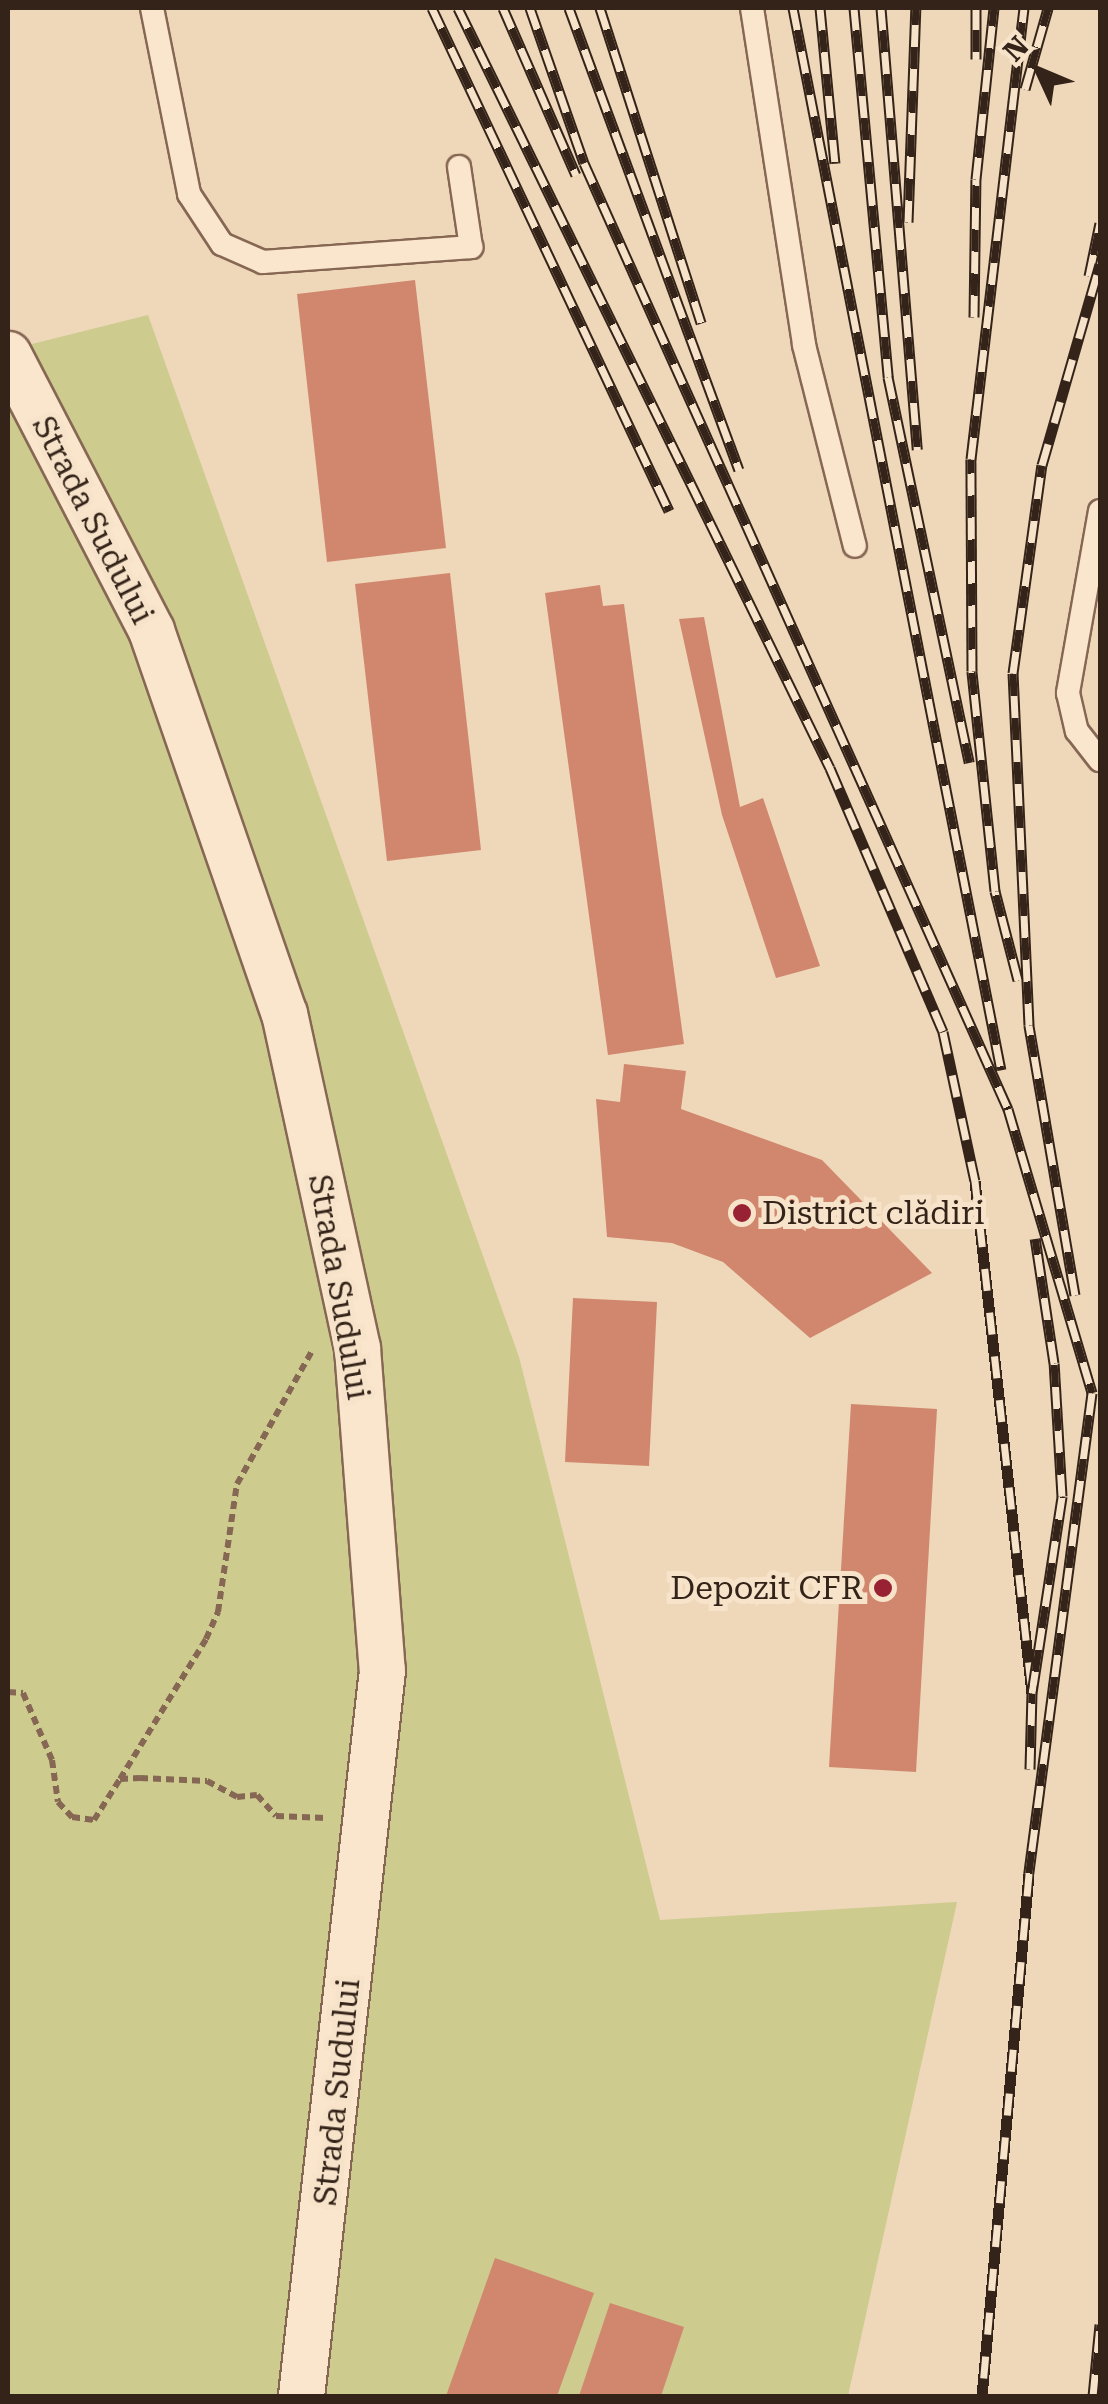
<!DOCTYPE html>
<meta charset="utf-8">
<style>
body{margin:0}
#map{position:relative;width:1108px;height:2404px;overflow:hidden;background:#efd7b9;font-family:"Roboto Serif",serif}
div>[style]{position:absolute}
.green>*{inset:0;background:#cdcb8e}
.building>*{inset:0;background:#d0876d}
.path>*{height:6px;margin-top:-3px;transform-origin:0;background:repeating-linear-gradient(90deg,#866754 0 8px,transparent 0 13px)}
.roads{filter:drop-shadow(2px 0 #866754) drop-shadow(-2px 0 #866754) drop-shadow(0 2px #866754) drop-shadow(0 -2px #866754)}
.lane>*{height:22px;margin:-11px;padding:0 11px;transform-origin:11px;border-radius:11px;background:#fae6cc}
.street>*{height:45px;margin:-22.5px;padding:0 22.5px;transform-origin:22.5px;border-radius:22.5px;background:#fae6cc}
.rail>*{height:11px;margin-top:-5.5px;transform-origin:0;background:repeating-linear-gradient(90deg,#f7e3c9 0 22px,#342319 0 44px);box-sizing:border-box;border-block:2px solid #342319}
.dots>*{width:28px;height:28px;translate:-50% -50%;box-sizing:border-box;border:5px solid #f7e3c9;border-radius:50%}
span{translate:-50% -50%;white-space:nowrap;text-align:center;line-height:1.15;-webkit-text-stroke:10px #f7e3c9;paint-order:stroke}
.street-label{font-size:32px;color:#342319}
.poi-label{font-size:32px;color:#342319}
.left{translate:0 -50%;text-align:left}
.right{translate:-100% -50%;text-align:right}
.frame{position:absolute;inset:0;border:10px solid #342319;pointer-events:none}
.north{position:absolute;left:988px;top:20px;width:100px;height:100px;-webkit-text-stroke:8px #f7e3c9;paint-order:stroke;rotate:314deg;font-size:28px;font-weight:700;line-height:40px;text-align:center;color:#342319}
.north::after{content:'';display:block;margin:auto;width:35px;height:45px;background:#342319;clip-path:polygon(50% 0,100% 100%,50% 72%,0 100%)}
</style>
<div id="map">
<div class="green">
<div style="clip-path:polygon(148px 315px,519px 1357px,660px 1920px,957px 1902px,848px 2396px,8px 2396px,8px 350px)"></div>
</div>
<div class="building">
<div style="clip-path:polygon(415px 280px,446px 548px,327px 562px,297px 294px)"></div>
<div style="clip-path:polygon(450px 573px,481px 850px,387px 861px,355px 584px)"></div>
<div style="clip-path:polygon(600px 585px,603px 606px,624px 604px,684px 1044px,608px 1055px,545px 593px)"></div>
<div style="clip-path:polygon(704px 617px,740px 807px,763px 798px,820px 966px,776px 978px,722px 815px,679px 619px)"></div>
<div style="clip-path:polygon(624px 1064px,686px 1071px,681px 1109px,822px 1160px,932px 1273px,810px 1338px,723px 1262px,672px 1243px,607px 1237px,596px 1099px,620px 1102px)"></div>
<div style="clip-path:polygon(573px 1298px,657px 1302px,649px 1466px,565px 1462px)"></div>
<div style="clip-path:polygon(851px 1404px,937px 1409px,916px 1772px,829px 1767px)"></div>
<div style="clip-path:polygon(495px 2258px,594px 2293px,557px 2396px,446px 2396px)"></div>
<div style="clip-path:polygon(610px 2303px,684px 2327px,661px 2396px,579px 2396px)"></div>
</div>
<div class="path">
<div style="left:8px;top:1692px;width:15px;rotate:4deg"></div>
<div style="left:23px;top:1693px;width:73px;rotate:66.6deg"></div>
<div style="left:52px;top:1760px;width:42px;rotate:81.9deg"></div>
<div style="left:58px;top:1802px;width:21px;rotate:47deg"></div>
<div style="left:72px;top:1817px;width:22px;rotate:8deg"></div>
<div style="left:94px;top:1820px;width:49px;rotate:-57.6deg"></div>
<div style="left:120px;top:1779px;width:20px;rotate:-3deg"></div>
<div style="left:140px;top:1778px;width:67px;rotate:2.6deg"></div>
<div style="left:207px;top:1781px;width:34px;rotate:28deg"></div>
<div style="left:237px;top:1797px;width:20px;rotate:-6deg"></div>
<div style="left:257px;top:1795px;width:28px;rotate:48deg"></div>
<div style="left:276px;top:1816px;width:50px;rotate:2.3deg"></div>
<div style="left:120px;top:1779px;width:164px;rotate:-58.4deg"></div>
<div style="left:206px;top:1639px;width:30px;rotate:-66deg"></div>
<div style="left:218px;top:1612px;width:129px;rotate:-81.6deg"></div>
<div style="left:237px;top:1484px;width:153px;rotate:-60.6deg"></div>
</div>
<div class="roads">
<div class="lane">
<div style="left:152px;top:8px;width:190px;rotate:78.7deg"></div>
<div style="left:189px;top:194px;width:60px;rotate:56.6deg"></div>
<div style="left:222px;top:244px;width:45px;rotate:23.7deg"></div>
<div style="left:263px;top:262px;width:209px;rotate:-4.1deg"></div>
<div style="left:471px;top:247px;width:81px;rotate:-98.5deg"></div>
<div style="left:752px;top:8px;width:341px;rotate:81.2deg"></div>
<div style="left:804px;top:345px;width:207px;rotate:75.8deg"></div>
<div style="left:1100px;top:511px;width:185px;rotate:100deg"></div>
<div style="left:1068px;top:693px;width:39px;rotate:77deg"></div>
<div style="left:1077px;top:731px;width:37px;rotate:52deg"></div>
</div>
<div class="street">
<div style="left:8px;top:354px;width:311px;rotate:62.6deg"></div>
<div style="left:151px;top:630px;width:405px;rotate:70.9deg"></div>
<div style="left:284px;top:1013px;width:343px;rotate:77.7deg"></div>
<div style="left:357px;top:1348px;width:323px;rotate:85.6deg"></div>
<div style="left:382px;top:1670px;width:731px;rotate:96.37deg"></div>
</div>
</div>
<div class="rail">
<div style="left:432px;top:8px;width:556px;rotate:64.77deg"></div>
<div style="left:458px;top:8px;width:846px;rotate:63.92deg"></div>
<div style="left:830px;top:768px;width:287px;rotate:66.8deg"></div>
<div style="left:943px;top:1032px;width:152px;rotate:77.9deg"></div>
<div style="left:975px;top:1181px;width:515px;rotate:83.65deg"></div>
<div style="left:503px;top:8px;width:182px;rotate:66.4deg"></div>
<div style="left:530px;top:8px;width:164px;rotate:70.8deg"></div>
<div style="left:584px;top:163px;width:1037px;rotate:65.86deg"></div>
<div style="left:1008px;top:1109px;width:296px;rotate:73.5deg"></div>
<div style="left:1092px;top:1393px;width:485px;rotate:97.5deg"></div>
<div style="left:1029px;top:1874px;width:524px;rotate:95.14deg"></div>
<div style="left:569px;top:8px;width:492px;rotate:69.8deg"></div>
<div style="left:600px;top:8px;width:331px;rotate:72.2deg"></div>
<div style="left:793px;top:8px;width:1082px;rotate:78.92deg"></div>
<div style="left:820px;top:8px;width:156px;rotate:84.5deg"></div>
<div style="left:854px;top:8px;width:371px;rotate:84.7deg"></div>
<div style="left:888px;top:377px;width:394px;rotate:78.1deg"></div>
<div style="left:881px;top:8px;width:443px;rotate:85.3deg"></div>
<div style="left:976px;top:8px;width:51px;rotate:90deg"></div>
<div style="left:1025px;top:89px;width:84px;rotate:-74.1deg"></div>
<div style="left:908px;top:222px;width:214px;rotate:-87.9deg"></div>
<div style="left:1089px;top:276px;width:54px;rotate:-78.3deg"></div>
<div style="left:974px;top:317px;width:138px;rotate:-89.2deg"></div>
<div style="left:976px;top:179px;width:172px;rotate:-84deg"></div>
<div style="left:1018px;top:980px;width:92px;rotate:-104.5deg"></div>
<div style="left:995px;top:891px;width:221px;rotate:-96deg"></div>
<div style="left:972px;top:671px;width:212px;rotate:-90.3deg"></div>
<div style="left:971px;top:459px;width:454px;rotate:-83.3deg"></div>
<div style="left:1075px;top:1295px;width:274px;rotate:-99.7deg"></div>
<div style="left:1029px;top:1025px;width:352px;rotate:-92.6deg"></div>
<div style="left:1013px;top:673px;width:210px;rotate:-82.1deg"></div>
<div style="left:1042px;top:465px;width:209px;rotate:-73.9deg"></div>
<div style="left:1030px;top:1769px;width:76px;rotate:-88.5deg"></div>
<div style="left:1032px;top:1693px;width:199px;rotate:-81.3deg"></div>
<div style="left:1062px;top:1496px;width:133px;rotate:-93.4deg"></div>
<div style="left:1054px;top:1363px;width:126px;rotate:-98.6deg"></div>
<div style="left:1093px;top:2396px;width:72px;rotate:-84.4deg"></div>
</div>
<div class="dots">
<div style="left:742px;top:1213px;background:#982133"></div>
<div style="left:883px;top:1588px;background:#982133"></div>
</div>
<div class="street-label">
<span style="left:93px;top:520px;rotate:63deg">Strada Sudului</span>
<span style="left:339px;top:1287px;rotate:80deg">Strada Sudului</span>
<span style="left:337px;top:2092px;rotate:-84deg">Strada Sudului</span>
</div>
<div class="poi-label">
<span class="left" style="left:762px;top:1213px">District clădiri</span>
<span class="right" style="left:863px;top:1588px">Depozit CFR</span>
</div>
<div class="frame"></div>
<div class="north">N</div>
</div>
